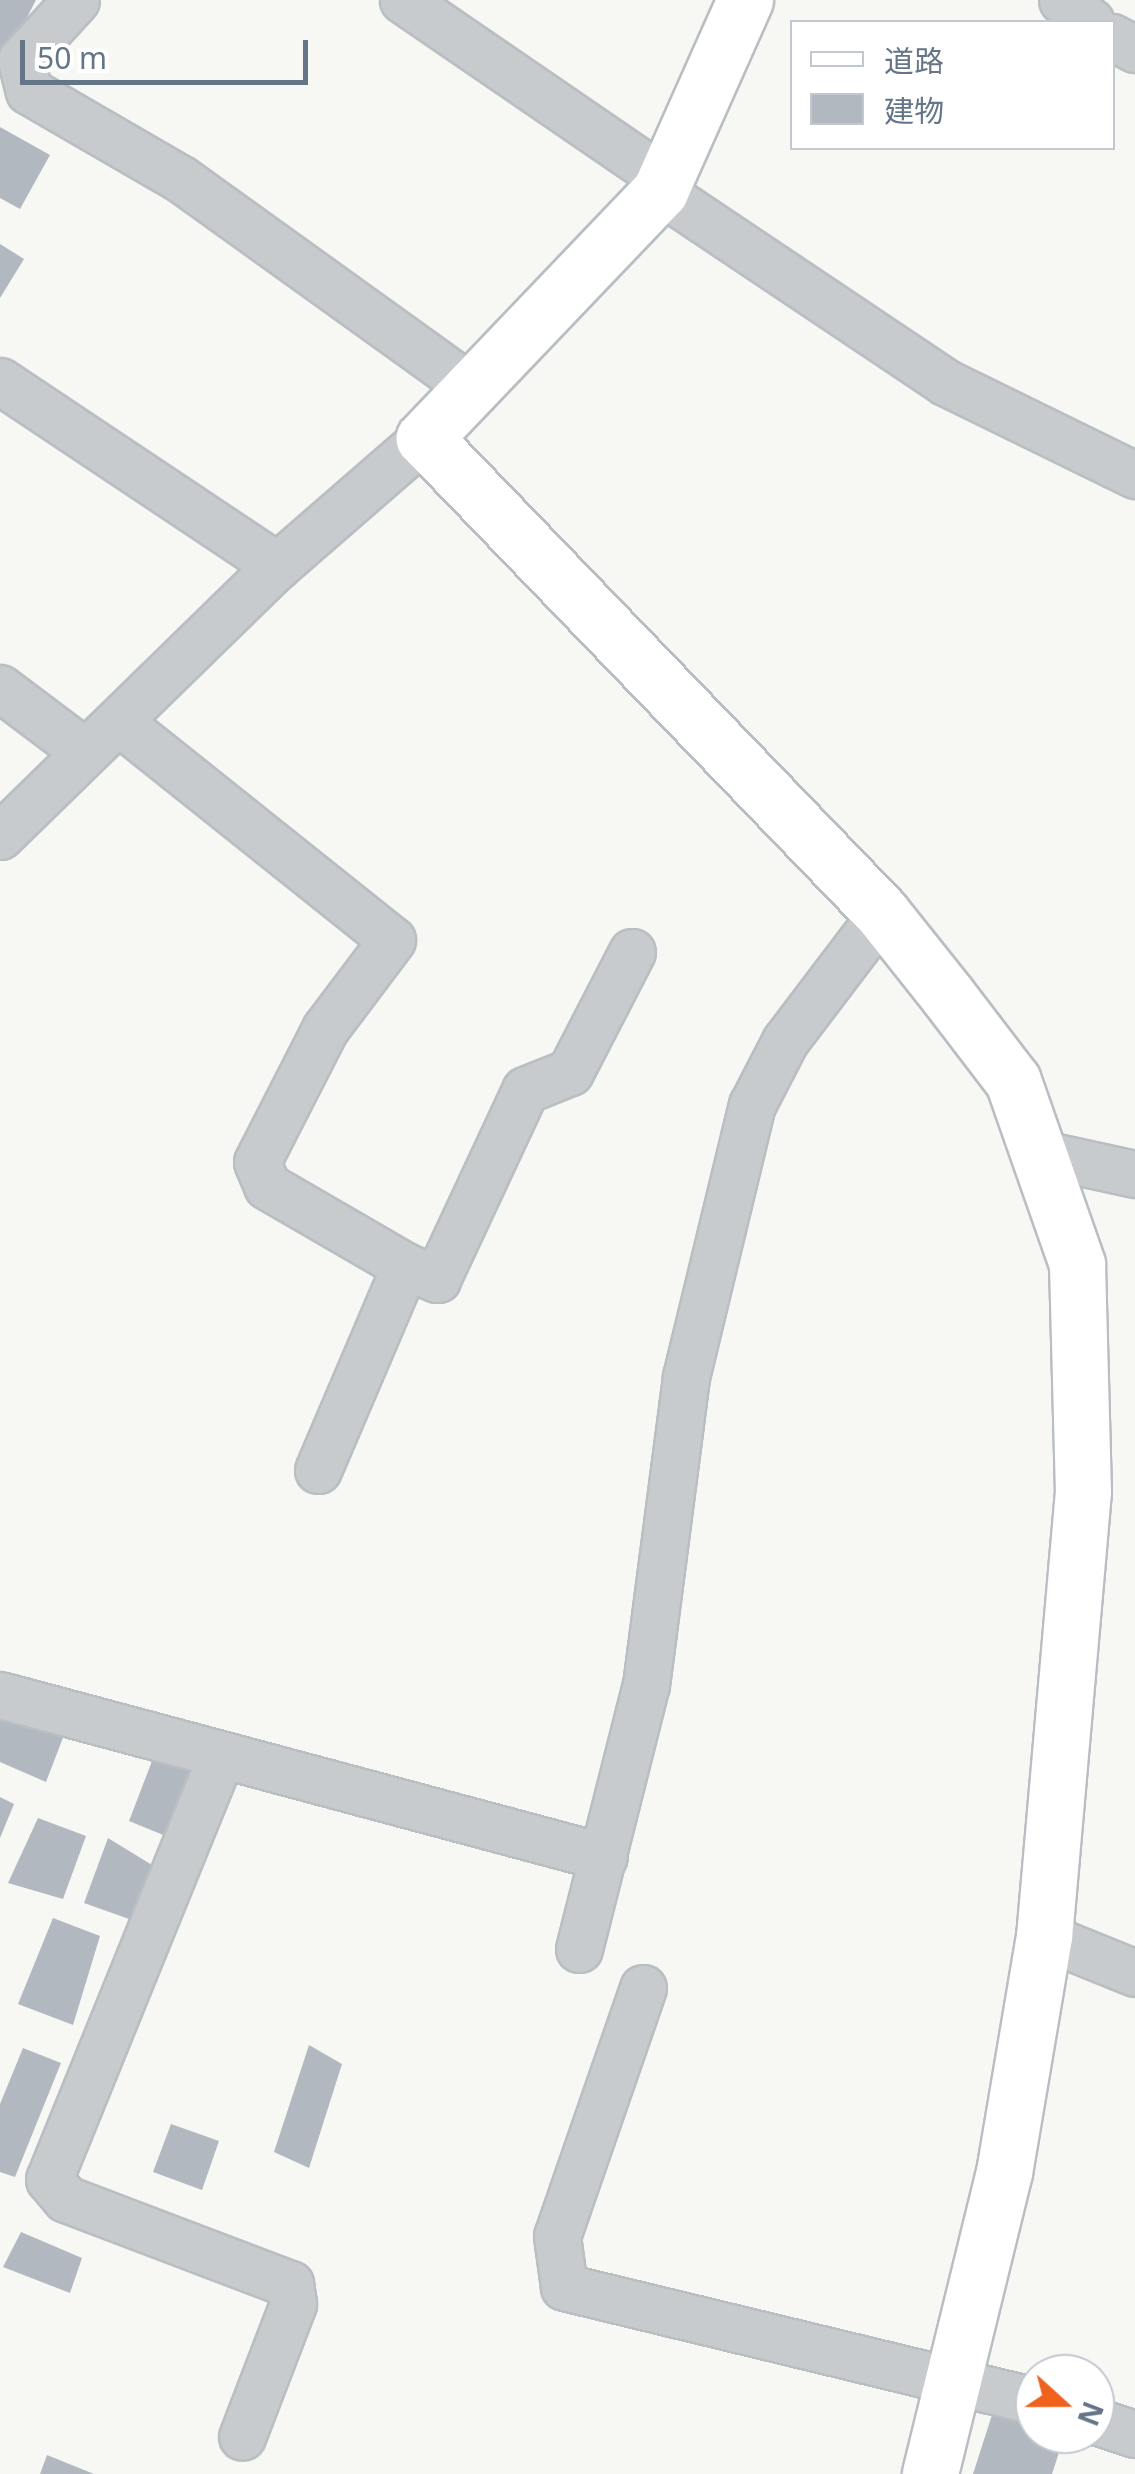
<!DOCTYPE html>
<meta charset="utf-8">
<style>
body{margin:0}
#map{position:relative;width:1135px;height:2474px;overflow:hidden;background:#f7f8f4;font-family:"Noto Sans","Noto Sans JP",sans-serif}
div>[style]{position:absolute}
.building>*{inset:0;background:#b2b8bf}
.roads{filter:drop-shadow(2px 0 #b9bec3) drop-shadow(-2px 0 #b9bec3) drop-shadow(0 2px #b9bec3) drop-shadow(0 -2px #b9bec3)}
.street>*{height:45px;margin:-22.5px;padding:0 22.5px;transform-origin:22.5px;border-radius:22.5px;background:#c7cbce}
.secondary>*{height:55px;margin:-27.5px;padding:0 27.5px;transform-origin:27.5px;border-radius:27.5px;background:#fff}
span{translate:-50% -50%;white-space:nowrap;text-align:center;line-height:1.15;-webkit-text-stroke:10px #fff;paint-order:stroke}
.legend{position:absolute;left:790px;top:20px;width:325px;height:130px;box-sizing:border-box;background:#fff;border:2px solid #c1c8cf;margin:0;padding:12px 18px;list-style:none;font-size:30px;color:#657588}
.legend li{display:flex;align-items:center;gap:20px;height:50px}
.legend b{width:50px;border:2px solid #c1c8cf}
.north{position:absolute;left:1015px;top:2354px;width:100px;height:100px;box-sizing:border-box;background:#fff;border:2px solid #c1c8cf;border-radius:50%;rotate:111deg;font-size:28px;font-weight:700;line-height:40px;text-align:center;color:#657588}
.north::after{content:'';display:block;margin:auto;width:35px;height:45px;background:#ef611d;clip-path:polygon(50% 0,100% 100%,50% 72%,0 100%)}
.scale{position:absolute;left:20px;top:40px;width:288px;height:45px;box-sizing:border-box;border:5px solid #657588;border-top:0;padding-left:12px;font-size:30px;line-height:35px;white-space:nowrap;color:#657588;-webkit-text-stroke:8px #fff;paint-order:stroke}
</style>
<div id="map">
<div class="building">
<div style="clip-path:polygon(0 0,36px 0,9px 52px,0 47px)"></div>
<div style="clip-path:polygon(0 127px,50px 155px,20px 209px,0 198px)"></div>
<div style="clip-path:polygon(0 244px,24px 259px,0 298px)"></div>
<div style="clip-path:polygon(0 1703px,66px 1730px,46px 1782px,0 1762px)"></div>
<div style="clip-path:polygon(157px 1748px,196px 1765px,168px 1837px,129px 1821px)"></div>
<div style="clip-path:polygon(0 1797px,14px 1804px,0 1838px)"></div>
<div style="clip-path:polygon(38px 1818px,86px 1836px,63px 1899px,8px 1883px)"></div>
<div style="clip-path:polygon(108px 1838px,152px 1865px,129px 1919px,84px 1903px)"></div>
<div style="clip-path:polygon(53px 1918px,100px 1936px,73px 2025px,18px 2004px)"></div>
<div style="clip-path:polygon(309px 2045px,342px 2064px,309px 2168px,274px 2152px)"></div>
<div style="clip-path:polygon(23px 2048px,61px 2063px,15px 2177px,0 2172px,0 2104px)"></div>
<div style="clip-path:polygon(171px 2124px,219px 2141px,202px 2190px,153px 2172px)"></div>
<div style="clip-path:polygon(21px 2232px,82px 2258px,70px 2293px,3px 2267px)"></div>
<div style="clip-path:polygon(999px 2393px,1035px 2404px,1035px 2434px,1065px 2434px,1052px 2474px,973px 2474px)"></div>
<div style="clip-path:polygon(47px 2455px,94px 2474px,40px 2474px)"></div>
</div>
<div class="roads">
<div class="street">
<div style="left:76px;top:0;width:81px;rotate:132.5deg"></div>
<div style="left:21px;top:60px;width:32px;rotate:76deg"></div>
<div style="left:29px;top:91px;width:176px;rotate:30.1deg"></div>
<div style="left:181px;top:179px;width:363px;rotate:35.7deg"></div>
<div style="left:403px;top:0;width:320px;rotate:34.4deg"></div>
<div style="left:1062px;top:0;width:36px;rotate:37deg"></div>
<div style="left:1112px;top:37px;width:26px;rotate:28deg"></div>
<div style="left:660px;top:191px;width:343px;rotate:33.8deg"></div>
<div style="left:945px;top:382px;width:212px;rotate:26.1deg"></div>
<div style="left:0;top:381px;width:333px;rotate:33.7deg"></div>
<div style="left:0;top:688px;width:106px;rotate:37deg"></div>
<div style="left:119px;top:722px;width:349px;rotate:38.6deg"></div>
<div style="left:392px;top:940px;width:111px;rotate:127deg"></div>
<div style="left:325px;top:1029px;width:149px;rotate:117.1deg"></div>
<div style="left:257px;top:1162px;width:26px;rotate:67deg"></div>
<div style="left:267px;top:1186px;width:160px;rotate:30.1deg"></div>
<div style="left:0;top:836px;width:387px;rotate:-44.3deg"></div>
<div style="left:277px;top:566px;width:195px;rotate:-41deg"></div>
<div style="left:1043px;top:1154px;width:94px;rotate:12.3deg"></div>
<div style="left:318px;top:1470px;width:222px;rotate:-66.9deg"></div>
<div style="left:405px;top:1266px;width:35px;rotate:22deg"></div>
<div style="left:437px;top:1279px;width:208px;rotate:-65deg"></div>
<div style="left:525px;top:1090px;width:48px;rotate:-21.8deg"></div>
<div style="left:570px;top:1072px;width:135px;rotate:-62.7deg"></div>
<div style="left:0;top:1695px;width:625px;rotate:15.01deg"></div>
<div style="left:221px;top:1756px;width:457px;rotate:112.1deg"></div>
<div style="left:49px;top:2179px;width:26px;rotate:50deg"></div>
<div style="left:66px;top:2199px;width:240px;rotate:20.8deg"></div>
<div style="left:290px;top:2284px;width:20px;rotate:81deg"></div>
<div style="left:293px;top:2304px;width:142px;rotate:111deg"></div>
<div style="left:1044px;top:1936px;width:98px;rotate:22.1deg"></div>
<div style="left:579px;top:1949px;width:272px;rotate:-75.8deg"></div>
<div style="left:646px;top:1685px;width:311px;rotate:-82.6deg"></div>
<div style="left:686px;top:1377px;width:280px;rotate:-76.4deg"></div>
<div style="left:752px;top:1105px;width:72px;rotate:-62.7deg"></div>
<div style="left:785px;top:1041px;width:161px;rotate:-52.8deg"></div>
<div style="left:643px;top:1988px;width:262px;rotate:109.1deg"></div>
<div style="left:557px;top:2236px;width:51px;rotate:82.2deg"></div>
<div style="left:564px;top:2287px;width:485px;rotate:13.6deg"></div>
<div style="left:1095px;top:2421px;width:42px;rotate:18deg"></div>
</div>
<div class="secondary">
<div style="left:745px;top:0;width:209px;rotate:114deg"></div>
<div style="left:660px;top:191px;width:342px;rotate:133.7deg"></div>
<div style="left:424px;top:438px;width:660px;rotate:46.04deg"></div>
<div style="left:882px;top:913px;width:106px;rotate:51.5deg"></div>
<div style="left:948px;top:996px;width:107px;rotate:52.6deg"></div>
<div style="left:1013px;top:1081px;width:194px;rotate:70.7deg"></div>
<div style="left:1077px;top:1264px;width:227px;rotate:88.5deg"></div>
<div style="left:1083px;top:1491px;width:447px;rotate:95deg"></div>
<div style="left:1044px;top:1936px;width:239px;rotate:99.6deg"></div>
<div style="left:1004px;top:2172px;width:311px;rotate:103.8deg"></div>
</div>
</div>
<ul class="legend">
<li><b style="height:12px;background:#fff"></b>道路</li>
<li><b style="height:28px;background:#b2b8bf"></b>建物</li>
</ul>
<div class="north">N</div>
<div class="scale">50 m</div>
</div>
